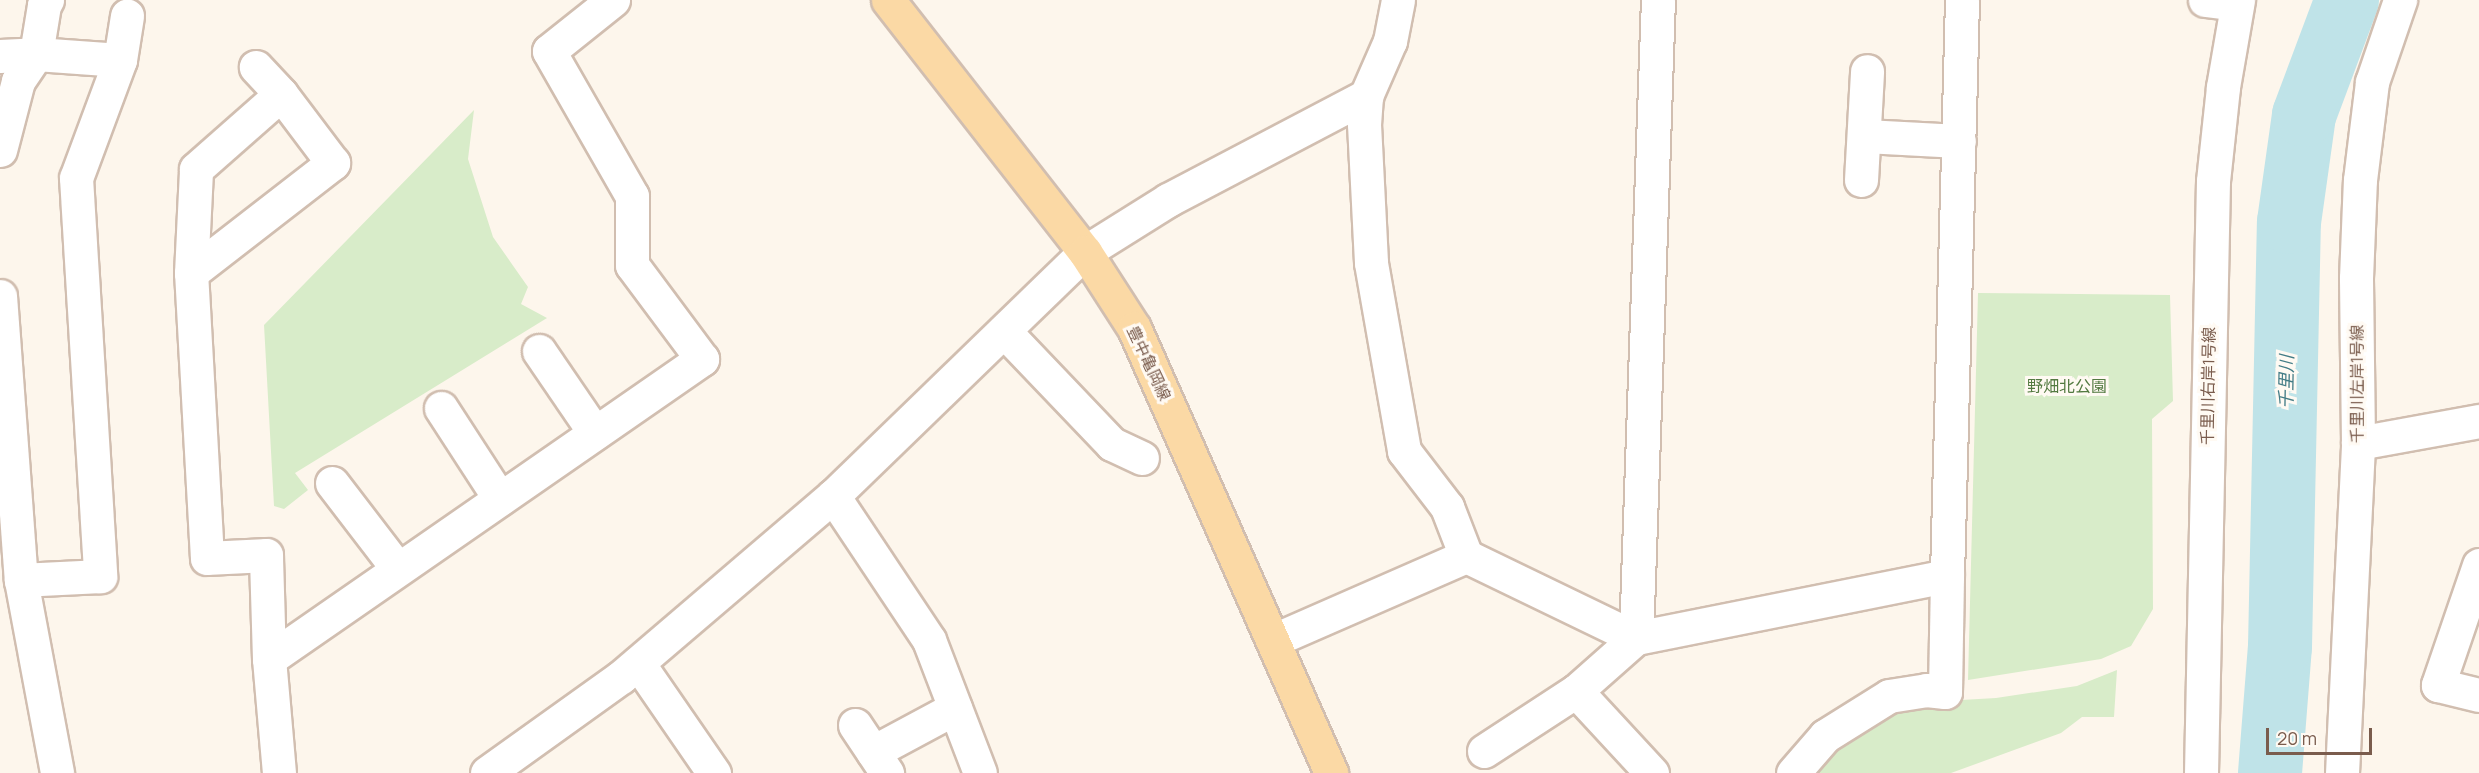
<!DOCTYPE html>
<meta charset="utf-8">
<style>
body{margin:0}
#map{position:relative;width:2479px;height:773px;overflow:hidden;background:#fdf6ec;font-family:Manrope,"Noto Sans JP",sans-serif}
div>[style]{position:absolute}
.green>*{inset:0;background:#d8ecc9}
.river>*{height:64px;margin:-32px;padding:0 32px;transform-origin:32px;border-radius:32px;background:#bfe3e8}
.roads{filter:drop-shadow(2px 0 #d1beb0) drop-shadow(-2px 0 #d1beb0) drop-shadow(0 2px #d1beb0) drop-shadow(0 -2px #d1beb0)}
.minor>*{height:33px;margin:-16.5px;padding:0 16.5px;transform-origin:16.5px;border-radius:16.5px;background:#fff}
.major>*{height:33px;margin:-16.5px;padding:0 16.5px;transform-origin:16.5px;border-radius:16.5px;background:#fbd9a5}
span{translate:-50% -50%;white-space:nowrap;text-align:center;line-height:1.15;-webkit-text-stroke:6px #fffaf3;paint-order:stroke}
.street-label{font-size:16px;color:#7a5c4d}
.park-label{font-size:16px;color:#537a41}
.water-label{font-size:18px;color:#437c86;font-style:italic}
.scale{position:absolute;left:2266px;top:728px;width:106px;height:27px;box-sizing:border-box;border:3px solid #7a5c4d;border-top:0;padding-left:8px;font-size:18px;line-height:21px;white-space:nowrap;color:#7a5c4d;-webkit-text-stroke:4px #fffaf3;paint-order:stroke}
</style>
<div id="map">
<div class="green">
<div style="clip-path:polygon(474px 110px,468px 159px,493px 237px,528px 287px,521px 304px,547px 318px,295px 473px,308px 490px,284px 509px,274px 506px,264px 325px)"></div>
<div style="clip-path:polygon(1978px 293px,2170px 295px,2173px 401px,2152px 419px,2153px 609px,2131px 646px,2101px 659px,1968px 680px)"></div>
<div style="clip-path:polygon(2117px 670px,2114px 717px,2082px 717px,2061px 733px,1951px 773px,1812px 773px,1845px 737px,1909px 703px,1996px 698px,2077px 686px)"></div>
</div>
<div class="river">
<div style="left:2270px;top:773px;width:126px;rotate:-85.5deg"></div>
<div style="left:2280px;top:647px;width:425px;rotate:-88.8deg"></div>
<div style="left:2289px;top:222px;width:108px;rotate:-82deg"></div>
<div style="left:2304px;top:115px;width:123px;rotate:-69.5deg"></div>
</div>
<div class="roads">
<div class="minor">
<div style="left:1398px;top:0;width:42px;rotate:101deg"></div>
<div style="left:1390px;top:41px;width:60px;rotate:113.6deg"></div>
<div style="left:1366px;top:96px;width:28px;rotate:94deg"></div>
<div style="left:1364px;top:124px;width:139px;rotate:87.1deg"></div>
<div style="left:1371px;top:263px;width:191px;rotate:80deg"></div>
<div style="left:1404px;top:451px;width:71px;rotate:52.5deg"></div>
<div style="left:1447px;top:507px;width:53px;rotate:68.8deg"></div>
<div style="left:2205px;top:0;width:32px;rotate:7deg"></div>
<div style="left:0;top:56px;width:36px;rotate:-3deg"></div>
<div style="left:36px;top:54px;width:84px;rotate:4.1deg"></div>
<div style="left:120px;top:60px;width:126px;rotate:110.4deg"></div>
<div style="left:76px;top:178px;width:399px;rotate:86.5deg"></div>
<div style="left:100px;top:576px;width:79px;rotate:177.1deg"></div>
<div style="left:120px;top:60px;width:45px;rotate:-81deg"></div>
<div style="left:1865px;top:136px;width:94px;rotate:3deg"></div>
<div style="left:0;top:150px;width:71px;rotate:-75.4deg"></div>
<div style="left:18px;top:81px;width:32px;rotate:-56deg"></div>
<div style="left:36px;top:54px;width:50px;rotate:-80.7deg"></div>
<div style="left:44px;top:5px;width:6px;rotate:-59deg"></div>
<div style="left:1861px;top:180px;width:109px;rotate:-86.8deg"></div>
<div style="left:191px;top:273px;width:180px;rotate:-37.8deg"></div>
<div style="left:333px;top:163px;width:86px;rotate:-127deg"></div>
<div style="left:281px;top:94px;width:37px;rotate:-133deg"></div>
<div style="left:0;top:296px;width:285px;rotate:85.8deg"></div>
<div style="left:21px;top:580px;width:196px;rotate:79.4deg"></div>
<div style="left:1004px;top:331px;width:156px;rotate:46.3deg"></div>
<div style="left:1112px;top:444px;width:33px;rotate:25deg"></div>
<div style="left:539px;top:351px;width:99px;rotate:55.7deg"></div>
<div style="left:441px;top:408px;width:108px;rotate:57deg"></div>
<div style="left:2358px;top:443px;width:123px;rotate:-10.3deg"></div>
<div style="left:332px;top:483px;width:108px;rotate:52.5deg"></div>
<div style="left:833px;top:496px;width:173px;rotate:56.3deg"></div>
<div style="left:929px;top:640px;width:142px;rotate:69deg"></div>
<div style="left:2479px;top:565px;width:127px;rotate:108.9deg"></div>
<div style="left:2438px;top:685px;width:42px;rotate:13.7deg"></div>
<div style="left:1274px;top:640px;width:210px;rotate:-23.6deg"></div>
<div style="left:1466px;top:556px;width:189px;rotate:25.8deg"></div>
<div style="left:1636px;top:638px;width:317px;rotate:-11.3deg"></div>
<div style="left:1947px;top:576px;width:576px;rotate:-88.51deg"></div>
<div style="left:269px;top:659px;width:527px;rotate:-34.72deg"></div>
<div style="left:702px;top:359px;width:117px;rotate:-126.7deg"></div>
<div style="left:632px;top:265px;width:69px;rotate:-90deg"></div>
<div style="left:632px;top:196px;width:167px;rotate:-119.8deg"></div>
<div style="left:549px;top:51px;width:82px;rotate:-38.6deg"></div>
<div style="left:638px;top:663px;width:134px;rotate:55.4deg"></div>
<div style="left:1576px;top:691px;width:112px;rotate:47.2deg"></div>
<div style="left:855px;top:725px;width:58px;rotate:56.3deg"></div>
<div style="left:1484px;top:751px;width:110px;rotate:-33.1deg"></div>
<div style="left:1576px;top:691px;width:80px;rotate:-41.5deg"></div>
<div style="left:1636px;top:638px;width:638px;rotate:-88.03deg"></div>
<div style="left:873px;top:752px;width:93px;rotate:-28.2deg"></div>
<div style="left:279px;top:773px;width:114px;rotate:-95deg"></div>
<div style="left:269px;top:659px;width:104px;rotate:-91.7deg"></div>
<div style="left:266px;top:555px;width:59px;rotate:177.1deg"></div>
<div style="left:207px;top:558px;width:285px;rotate:-93.2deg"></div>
<div style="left:191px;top:273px;width:104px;rotate:-87.2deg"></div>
<div style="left:196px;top:169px;width:113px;rotate:-41.4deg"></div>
<div style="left:487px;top:773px;width:165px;rotate:-35.6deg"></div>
<div style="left:621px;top:677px;width:279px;rotate:-40.5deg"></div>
<div style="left:833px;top:496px;width:351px;rotate:-44.1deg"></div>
<div style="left:1085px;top:252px;width:98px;rotate:-32.1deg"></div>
<div style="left:1168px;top:200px;width:224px;rotate:-27.7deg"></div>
<div style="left:1793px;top:773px;width:49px;rotate:-49.1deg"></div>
<div style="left:1825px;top:736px;width:75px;rotate:-32deg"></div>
<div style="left:1889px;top:696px;width:37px;rotate:-9deg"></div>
<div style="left:1926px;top:690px;width:19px;rotate:6deg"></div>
<div style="left:1945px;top:692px;width:116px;rotate:-89deg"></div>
<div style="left:2201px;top:773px;width:592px;rotate:-88.84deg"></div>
<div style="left:2213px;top:181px;width:95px;rotate:-83.9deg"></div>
<div style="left:2223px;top:87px;width:88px;rotate:-80.2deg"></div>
<div style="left:2342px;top:773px;width:330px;rotate:-87.2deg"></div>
<div style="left:2358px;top:443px;width:165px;rotate:-90.7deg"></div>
<div style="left:2356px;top:278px;width:98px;rotate:-87.7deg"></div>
<div style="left:2360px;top:180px;width:99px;rotate:-83deg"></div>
<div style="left:2372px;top:82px;width:87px;rotate:-71.1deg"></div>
</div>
<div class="major">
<div style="left:888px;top:0;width:320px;rotate:52deg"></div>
<div style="left:1085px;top:252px;width:90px;rotate:57.2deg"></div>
<div style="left:1134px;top:328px;width:487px;rotate:66.1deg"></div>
</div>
</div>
<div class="street-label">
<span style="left:1149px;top:363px;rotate:65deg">豊中亀岡線</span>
<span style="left:2357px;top:384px;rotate:-90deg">千里川左岸1号線</span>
<span style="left:2208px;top:386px;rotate:-89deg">千里川右岸1号線</span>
</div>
<div class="park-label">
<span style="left:2067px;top:386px">野畑北公園</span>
</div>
<div class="water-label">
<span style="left:2286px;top:382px;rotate:-89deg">千里川</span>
</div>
<div class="scale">20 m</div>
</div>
